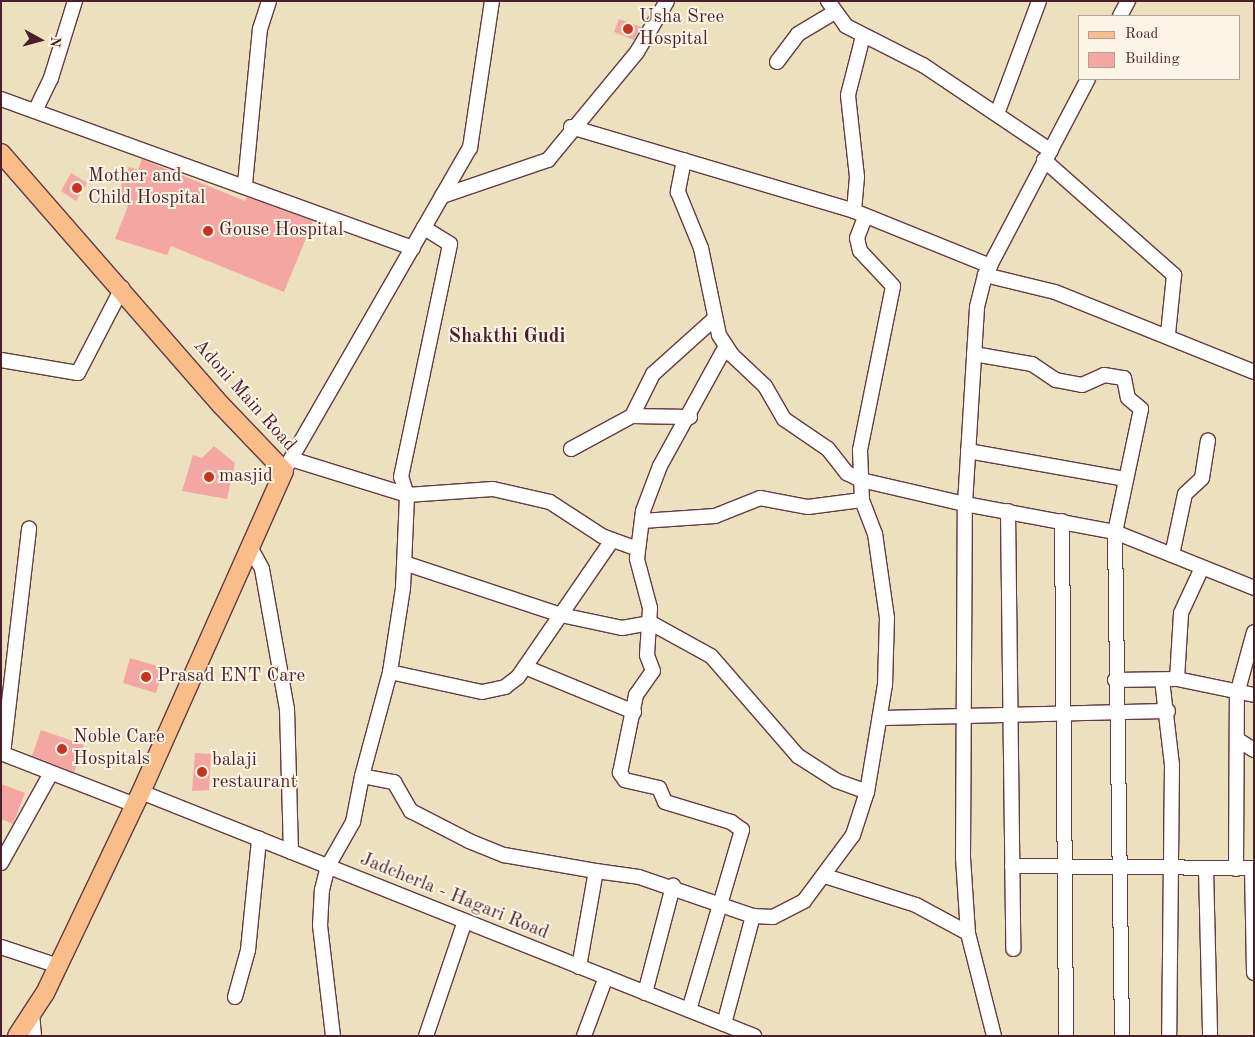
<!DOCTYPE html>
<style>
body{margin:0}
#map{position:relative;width:1255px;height:1037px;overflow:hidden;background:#ede0be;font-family:"Old Standard TT",serif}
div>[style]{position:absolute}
.building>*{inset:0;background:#f3a6a2}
.roads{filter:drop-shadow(1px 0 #623c41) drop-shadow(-1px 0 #623c41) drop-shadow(0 1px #623c41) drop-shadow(0 -1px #623c41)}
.minor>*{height:14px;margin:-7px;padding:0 7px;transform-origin:7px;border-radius:7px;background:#fff}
.major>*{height:18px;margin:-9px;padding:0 9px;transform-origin:9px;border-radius:9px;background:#f8bd89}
.dots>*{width:14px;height:14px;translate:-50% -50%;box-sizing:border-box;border:2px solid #fcf5e5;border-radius:50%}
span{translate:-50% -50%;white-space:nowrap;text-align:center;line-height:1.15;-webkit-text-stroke:4px #fcf5e5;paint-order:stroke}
.poi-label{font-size:19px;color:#4a1f2b}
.left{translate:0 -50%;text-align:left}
.street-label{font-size:19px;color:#4a1f2b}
.neighbourhood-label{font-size:20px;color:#4a1f2b;font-weight:700}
.frame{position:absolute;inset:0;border:2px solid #4a1f2b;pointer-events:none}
.legend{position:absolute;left:1078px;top:15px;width:162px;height:65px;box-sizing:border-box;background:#fcf5e5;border:1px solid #b59f9b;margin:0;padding:6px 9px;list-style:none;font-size:15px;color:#4a1f2b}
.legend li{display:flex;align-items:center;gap:10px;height:25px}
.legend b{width:25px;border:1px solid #b59f9b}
.north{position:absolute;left:15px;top:15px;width:50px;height:50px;-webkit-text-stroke:4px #fcf5e5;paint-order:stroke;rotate:97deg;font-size:14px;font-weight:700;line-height:20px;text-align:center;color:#4a1f2b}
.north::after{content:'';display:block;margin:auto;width:18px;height:22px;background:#4a1f2b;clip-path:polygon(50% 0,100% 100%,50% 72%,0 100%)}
</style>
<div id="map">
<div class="building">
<div style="clip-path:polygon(619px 19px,641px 27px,634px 40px,614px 32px)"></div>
<div style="clip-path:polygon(142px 159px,245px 201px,247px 197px,313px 221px,284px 292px,171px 246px,167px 255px,115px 239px,128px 206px,115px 201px,129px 167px,138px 170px)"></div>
<div style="clip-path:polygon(71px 173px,87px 183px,76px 201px,61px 191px)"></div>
<div style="clip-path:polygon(214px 446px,235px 463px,227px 499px,182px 491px,193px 455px,202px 458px)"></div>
<div style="clip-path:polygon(130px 658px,164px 668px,156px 693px,123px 683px)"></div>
<div style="clip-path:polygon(41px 730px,84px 745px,74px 772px,32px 756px)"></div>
<div style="clip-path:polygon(195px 753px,211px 754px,209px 790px,192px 791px)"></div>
<div style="clip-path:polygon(1px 784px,25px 793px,13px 824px,1px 819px)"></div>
</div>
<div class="roads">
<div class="minor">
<div style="left:828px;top:1px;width:31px;rotate:54deg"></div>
<div style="left:846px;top:26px;width:86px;rotate:26.9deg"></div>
<div style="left:923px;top:65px;width:154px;rotate:33.9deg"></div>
<div style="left:1120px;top:16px;width:17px;rotate:-62deg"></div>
<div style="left:777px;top:62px;width:35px;rotate:-53deg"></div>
<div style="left:798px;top:34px;width:41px;rotate:-31deg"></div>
<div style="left:1px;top:99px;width:438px;rotate:19.9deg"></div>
<div style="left:35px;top:111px;width:37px;rotate:-64deg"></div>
<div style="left:51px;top:78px;width:81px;rotate:-72.7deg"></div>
<div style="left:997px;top:114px;width:121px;rotate:-69.6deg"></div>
<div style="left:571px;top:127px;width:295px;rotate:16.5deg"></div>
<div style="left:854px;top:211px;width:147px;rotate:22deg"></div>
<div style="left:684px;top:160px;width:33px;rotate:101deg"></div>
<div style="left:678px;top:192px;width:61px;rotate:67.7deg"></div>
<div style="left:701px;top:248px;width:89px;rotate:78.3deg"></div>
<div style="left:719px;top:335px;width:24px;rotate:57deg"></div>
<div style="left:732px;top:355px;width:45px;rotate:43.2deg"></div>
<div style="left:765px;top:386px;width:38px;rotate:60deg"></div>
<div style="left:784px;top:419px;width:53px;rotate:34.3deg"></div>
<div style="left:828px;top:449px;width:31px;rotate:52deg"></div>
<div style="left:847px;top:473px;width:16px;rotate:27deg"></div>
<div style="left:861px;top:480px;width:107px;rotate:13deg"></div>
<div style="left:965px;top:504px;width:153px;rotate:10.6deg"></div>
<div style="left:1115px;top:532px;width:150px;rotate:21.9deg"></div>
<div style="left:1044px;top:160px;width:174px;rotate:41.5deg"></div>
<div style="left:1174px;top:275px;width:59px;rotate:95.8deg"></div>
<div style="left:245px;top:184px;width:156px;rotate:-84.5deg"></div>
<div style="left:260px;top:29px;width:29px;rotate:-72deg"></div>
<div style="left:442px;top:196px;width:112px;rotate:-18.8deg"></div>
<div style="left:548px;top:160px;width:140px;rotate:-50.5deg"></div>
<div style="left:637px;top:52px;width:59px;rotate:-59.5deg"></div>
<div style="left:854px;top:211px;width:34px;rotate:-85deg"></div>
<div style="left:857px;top:177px;width:82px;rotate:-96.3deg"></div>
<div style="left:848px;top:95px;width:61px;rotate:-75.7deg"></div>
<div style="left:985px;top:275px;width:72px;rotate:13.7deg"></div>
<div style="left:1055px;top:292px;width:214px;rotate:21.9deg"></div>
<div style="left:974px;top:354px;width:59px;rotate:9.8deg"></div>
<div style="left:1032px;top:364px;width:29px;rotate:34deg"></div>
<div style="left:1056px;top:380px;width:26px;rotate:11deg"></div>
<div style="left:1082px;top:385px;width:24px;rotate:-24deg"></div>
<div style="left:1104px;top:375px;width:20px;rotate:9deg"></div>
<div style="left:1124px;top:378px;width:20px;rotate:79deg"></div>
<div style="left:1128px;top:398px;width:17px;rotate:40deg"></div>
<div style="left:1141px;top:409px;width:126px;rotate:101.9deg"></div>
<div style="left:1115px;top:532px;width:504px;rotate:89.2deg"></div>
<div style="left:1px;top:360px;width:78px;rotate:9.6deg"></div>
<div style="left:78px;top:373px;width:96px;rotate:-62.6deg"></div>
<div style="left:632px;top:416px;width:47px;rotate:-63.4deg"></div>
<div style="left:653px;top:374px;width:82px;rotate:-42deg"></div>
<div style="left:571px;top:449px;width:69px;rotate:-28.4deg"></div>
<div style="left:632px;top:416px;width:58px;rotate:1deg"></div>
<div style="left:968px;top:451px;width:159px;rotate:10.1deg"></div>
<div style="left:291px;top:459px;width:121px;rotate:17.2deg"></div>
<div style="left:407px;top:495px;width:86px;rotate:-4deg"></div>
<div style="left:493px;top:489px;width:58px;rotate:12.8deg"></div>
<div style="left:550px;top:502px;width:62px;rotate:33.2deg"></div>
<div style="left:602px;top:536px;width:38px;rotate:20deg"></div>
<div style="left:284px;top:471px;width:373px;rotate:-60.1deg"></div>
<div style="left:470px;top:148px;width:149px;rotate:-81.5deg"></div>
<div style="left:1008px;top:511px;width:438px;rotate:89.3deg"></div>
<div style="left:642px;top:521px;width:73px;rotate:-3.9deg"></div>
<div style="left:715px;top:516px;width:48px;rotate:-21.8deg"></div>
<div style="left:760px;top:498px;width:49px;rotate:10.6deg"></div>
<div style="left:808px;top:507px;width:54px;rotate:-7.4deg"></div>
<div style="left:1062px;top:521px;width:515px;rotate:89.55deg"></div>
<div style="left:250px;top:547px;width:25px;rotate:61deg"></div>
<div style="left:262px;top:569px;width:142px;rotate:79.9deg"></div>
<div style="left:287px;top:709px;width:143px;rotate:88.4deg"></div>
<div style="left:1172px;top:555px;width:62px;rotate:-78deg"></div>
<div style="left:1185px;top:494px;width:23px;rotate:-43deg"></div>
<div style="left:1202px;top:478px;width:38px;rotate:-81deg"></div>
<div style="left:404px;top:563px;width:165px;rotate:18.3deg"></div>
<div style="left:561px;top:615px;width:62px;rotate:12deg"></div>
<div style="left:622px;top:628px;width:29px;rotate:-10deg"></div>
<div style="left:651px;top:623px;width:68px;rotate:28.8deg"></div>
<div style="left:711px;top:656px;width:133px;rotate:49deg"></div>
<div style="left:798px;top:756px;width:46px;rotate:32.7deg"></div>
<div style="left:837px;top:781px;width:32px;rotate:20deg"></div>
<div style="left:525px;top:667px;width:118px;rotate:22.4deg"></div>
<div style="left:390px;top:672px;width:94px;rotate:12.3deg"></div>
<div style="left:482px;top:692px;width:24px;rotate:-12deg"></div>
<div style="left:505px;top:687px;width:16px;rotate:-38deg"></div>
<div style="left:518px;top:677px;width:166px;rotate:-55.5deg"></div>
<div style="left:1177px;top:679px;width:66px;rotate:-86.5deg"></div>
<div style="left:1181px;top:613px;width:47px;rotate:-65.1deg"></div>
<div style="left:1115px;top:680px;width:62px;rotate:-0.9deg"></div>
<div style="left:1177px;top:679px;width:79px;rotate:11.7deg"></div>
<div style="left:1162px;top:680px;width:86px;rotate:83.3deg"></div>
<div style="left:1172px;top:765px;width:271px;rotate:90.6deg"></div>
<div style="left:880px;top:718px;width:288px;rotate:-1.4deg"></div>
<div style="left:1238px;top:740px;width:19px;rotate:32deg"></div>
<div style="left:1px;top:753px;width:144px;rotate:21.2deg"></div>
<div style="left:3px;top:754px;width:227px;rotate:-83.4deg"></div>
<div style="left:362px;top:776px;width:108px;rotate:-74.9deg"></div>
<div style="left:390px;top:672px;width:85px;rotate:-81.2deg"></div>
<div style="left:403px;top:588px;width:93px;rotate:-87.5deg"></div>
<div style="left:407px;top:495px;width:19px;rotate:-108deg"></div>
<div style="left:401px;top:477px;width:238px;rotate:-78.1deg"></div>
<div style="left:450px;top:244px;width:31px;rotate:-148deg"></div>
<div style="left:141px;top:792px;width:660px;rotate:21.7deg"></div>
<div style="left:1px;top:863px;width:103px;rotate:-60.9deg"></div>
<div style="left:1012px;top:866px;width:242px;rotate:0.5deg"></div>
<div style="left:1206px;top:868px;width:168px;rotate:88.6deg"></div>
<div style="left:1252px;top:868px;width:105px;rotate:88.9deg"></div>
<div style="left:1236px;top:869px;width:175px;rotate:-89.7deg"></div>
<div style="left:1237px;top:694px;width:64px;rotate:-74.7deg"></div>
<div style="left:825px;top:876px;width:96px;rotate:17.7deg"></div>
<div style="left:916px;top:905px;width:59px;rotate:28.3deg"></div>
<div style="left:1px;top:947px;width:60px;rotate:18.4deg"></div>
<div style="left:579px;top:967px;width:97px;rotate:-80deg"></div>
<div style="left:596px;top:871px;width:43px;rotate:7.9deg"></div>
<div style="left:639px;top:877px;width:120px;rotate:18.9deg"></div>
<div style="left:753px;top:916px;width:20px;rotate:3deg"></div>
<div style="left:773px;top:917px;width:35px;rotate:-27deg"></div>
<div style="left:804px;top:901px;width:82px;rotate:-53.4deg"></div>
<div style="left:853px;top:835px;width:45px;rotate:-72deg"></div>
<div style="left:867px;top:792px;width:109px;rotate:-80.5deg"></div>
<div style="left:885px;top:685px;width:67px;rotate:-88.3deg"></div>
<div style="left:887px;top:618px;width:85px;rotate:-98.1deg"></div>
<div style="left:875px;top:534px;width:36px;rotate:-111deg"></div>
<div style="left:862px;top:500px;width:50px;rotate:-92.3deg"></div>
<div style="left:860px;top:450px;width:167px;rotate:-78.6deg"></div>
<div style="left:893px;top:286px;width:48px;rotate:-133.3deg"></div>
<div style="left:860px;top:251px;width:13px;rotate:-103deg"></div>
<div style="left:857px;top:238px;width:22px;rotate:-69deg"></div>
<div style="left:645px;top:993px;width:111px;rotate:-75.3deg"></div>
<div style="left:235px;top:997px;width:49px;rotate:-74.5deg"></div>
<div style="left:248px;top:950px;width:112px;rotate:-84.3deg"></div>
<div style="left:689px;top:1010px;width:188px;rotate:-73.6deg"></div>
<div style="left:742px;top:830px;width:14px;rotate:-144deg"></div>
<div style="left:731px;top:822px;width:69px;rotate:-163.1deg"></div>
<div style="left:665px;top:802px;width:15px;rotate:-113deg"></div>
<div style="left:659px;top:788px;width:35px;rotate:-167deg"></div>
<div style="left:625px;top:780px;width:9px;rotate:-126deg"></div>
<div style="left:620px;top:773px;width:80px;rotate:-78.4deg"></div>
<div style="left:636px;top:695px;width:29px;rotate:-55deg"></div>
<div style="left:653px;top:671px;width:17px;rotate:-111deg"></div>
<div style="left:647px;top:655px;width:47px;rotate:-86.3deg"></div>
<div style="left:650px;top:608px;width:51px;rotate:-104.9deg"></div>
<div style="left:637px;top:559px;width:48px;rotate:-82.9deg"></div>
<div style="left:643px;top:511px;width:48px;rotate:-69.3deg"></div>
<div style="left:660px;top:466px;width:137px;rotate:-61.2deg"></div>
<div style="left:32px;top:1013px;width:23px;rotate:85deg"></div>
<div style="left:724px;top:1024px;width:112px;rotate:-75deg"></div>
<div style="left:333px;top:1036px;width:111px;rotate:-96.7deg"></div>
<div style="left:320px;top:926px;width:36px;rotate:-87deg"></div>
<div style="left:322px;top:890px;width:25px;rotate:-76deg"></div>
<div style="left:328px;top:866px;width:51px;rotate:-60.4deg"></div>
<div style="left:353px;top:822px;width:47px;rotate:-78.9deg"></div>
<div style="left:362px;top:776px;width:33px;rotate:11deg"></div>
<div style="left:394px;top:782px;width:34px;rotate:60deg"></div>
<div style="left:411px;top:811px;width:65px;rotate:27.3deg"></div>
<div style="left:469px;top:841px;width:38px;rotate:22deg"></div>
<div style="left:504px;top:855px;width:93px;rotate:9.9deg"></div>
<div style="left:426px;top:1036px;width:121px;rotate:-71.3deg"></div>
<div style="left:584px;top:1036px;width:63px;rotate:-69.6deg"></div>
<div style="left:994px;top:1036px;width:106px;rotate:-104.2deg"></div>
<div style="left:968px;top:933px;width:76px;rotate:-93.8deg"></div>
<div style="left:963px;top:857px;width:353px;rotate:-89.7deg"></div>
<div style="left:965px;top:504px;width:197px;rotate:-86.5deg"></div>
<div style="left:977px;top:307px;width:33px;rotate:-76deg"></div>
<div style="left:985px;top:275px;width:221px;rotate:-62.3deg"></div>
</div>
<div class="major">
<div style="left:1px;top:153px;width:335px;rotate:48.9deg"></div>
<div style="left:221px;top:405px;width:91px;rotate:46.3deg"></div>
<div style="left:284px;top:471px;width:351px;rotate:114deg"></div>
<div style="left:141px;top:792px;width:223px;rotate:115.5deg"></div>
<div style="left:45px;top:993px;width:51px;rotate:123.1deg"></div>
</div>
</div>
<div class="dots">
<div style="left:628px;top:29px;background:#c8321e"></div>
<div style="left:77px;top:188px;background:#c8321e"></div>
<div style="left:208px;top:231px;background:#c8321e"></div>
<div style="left:209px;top:477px;background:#c8321e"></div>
<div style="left:146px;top:677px;background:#c8321e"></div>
<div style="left:62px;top:749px;background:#c8321e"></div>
<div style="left:202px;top:772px;background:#c8321e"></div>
</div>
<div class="poi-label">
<span class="left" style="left:639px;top:29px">Usha Sree<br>Hospital</span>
<span class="left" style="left:88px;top:188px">Mother and<br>Child Hospital</span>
<span class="left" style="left:219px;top:231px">Gouse Hospital</span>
<span class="left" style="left:219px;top:477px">masjid</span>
<span class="left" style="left:157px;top:677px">Prasad ENT Care</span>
<span class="left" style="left:73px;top:749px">Noble Care<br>Hospitals</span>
<span class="left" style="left:212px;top:772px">balaji<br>restaurant</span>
</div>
<div class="street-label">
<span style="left:244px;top:396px;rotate:48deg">Adoni Main Road</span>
<span style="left:454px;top:897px;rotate:22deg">Jadcherla - Hagari Road</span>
</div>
<div class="neighbourhood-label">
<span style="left:507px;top:337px">Shakthi Gudi</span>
</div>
<div class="frame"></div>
<ul class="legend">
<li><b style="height:6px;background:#f8bd89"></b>Road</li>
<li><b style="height:14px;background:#f3a6a2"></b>Building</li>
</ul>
<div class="north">N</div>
</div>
